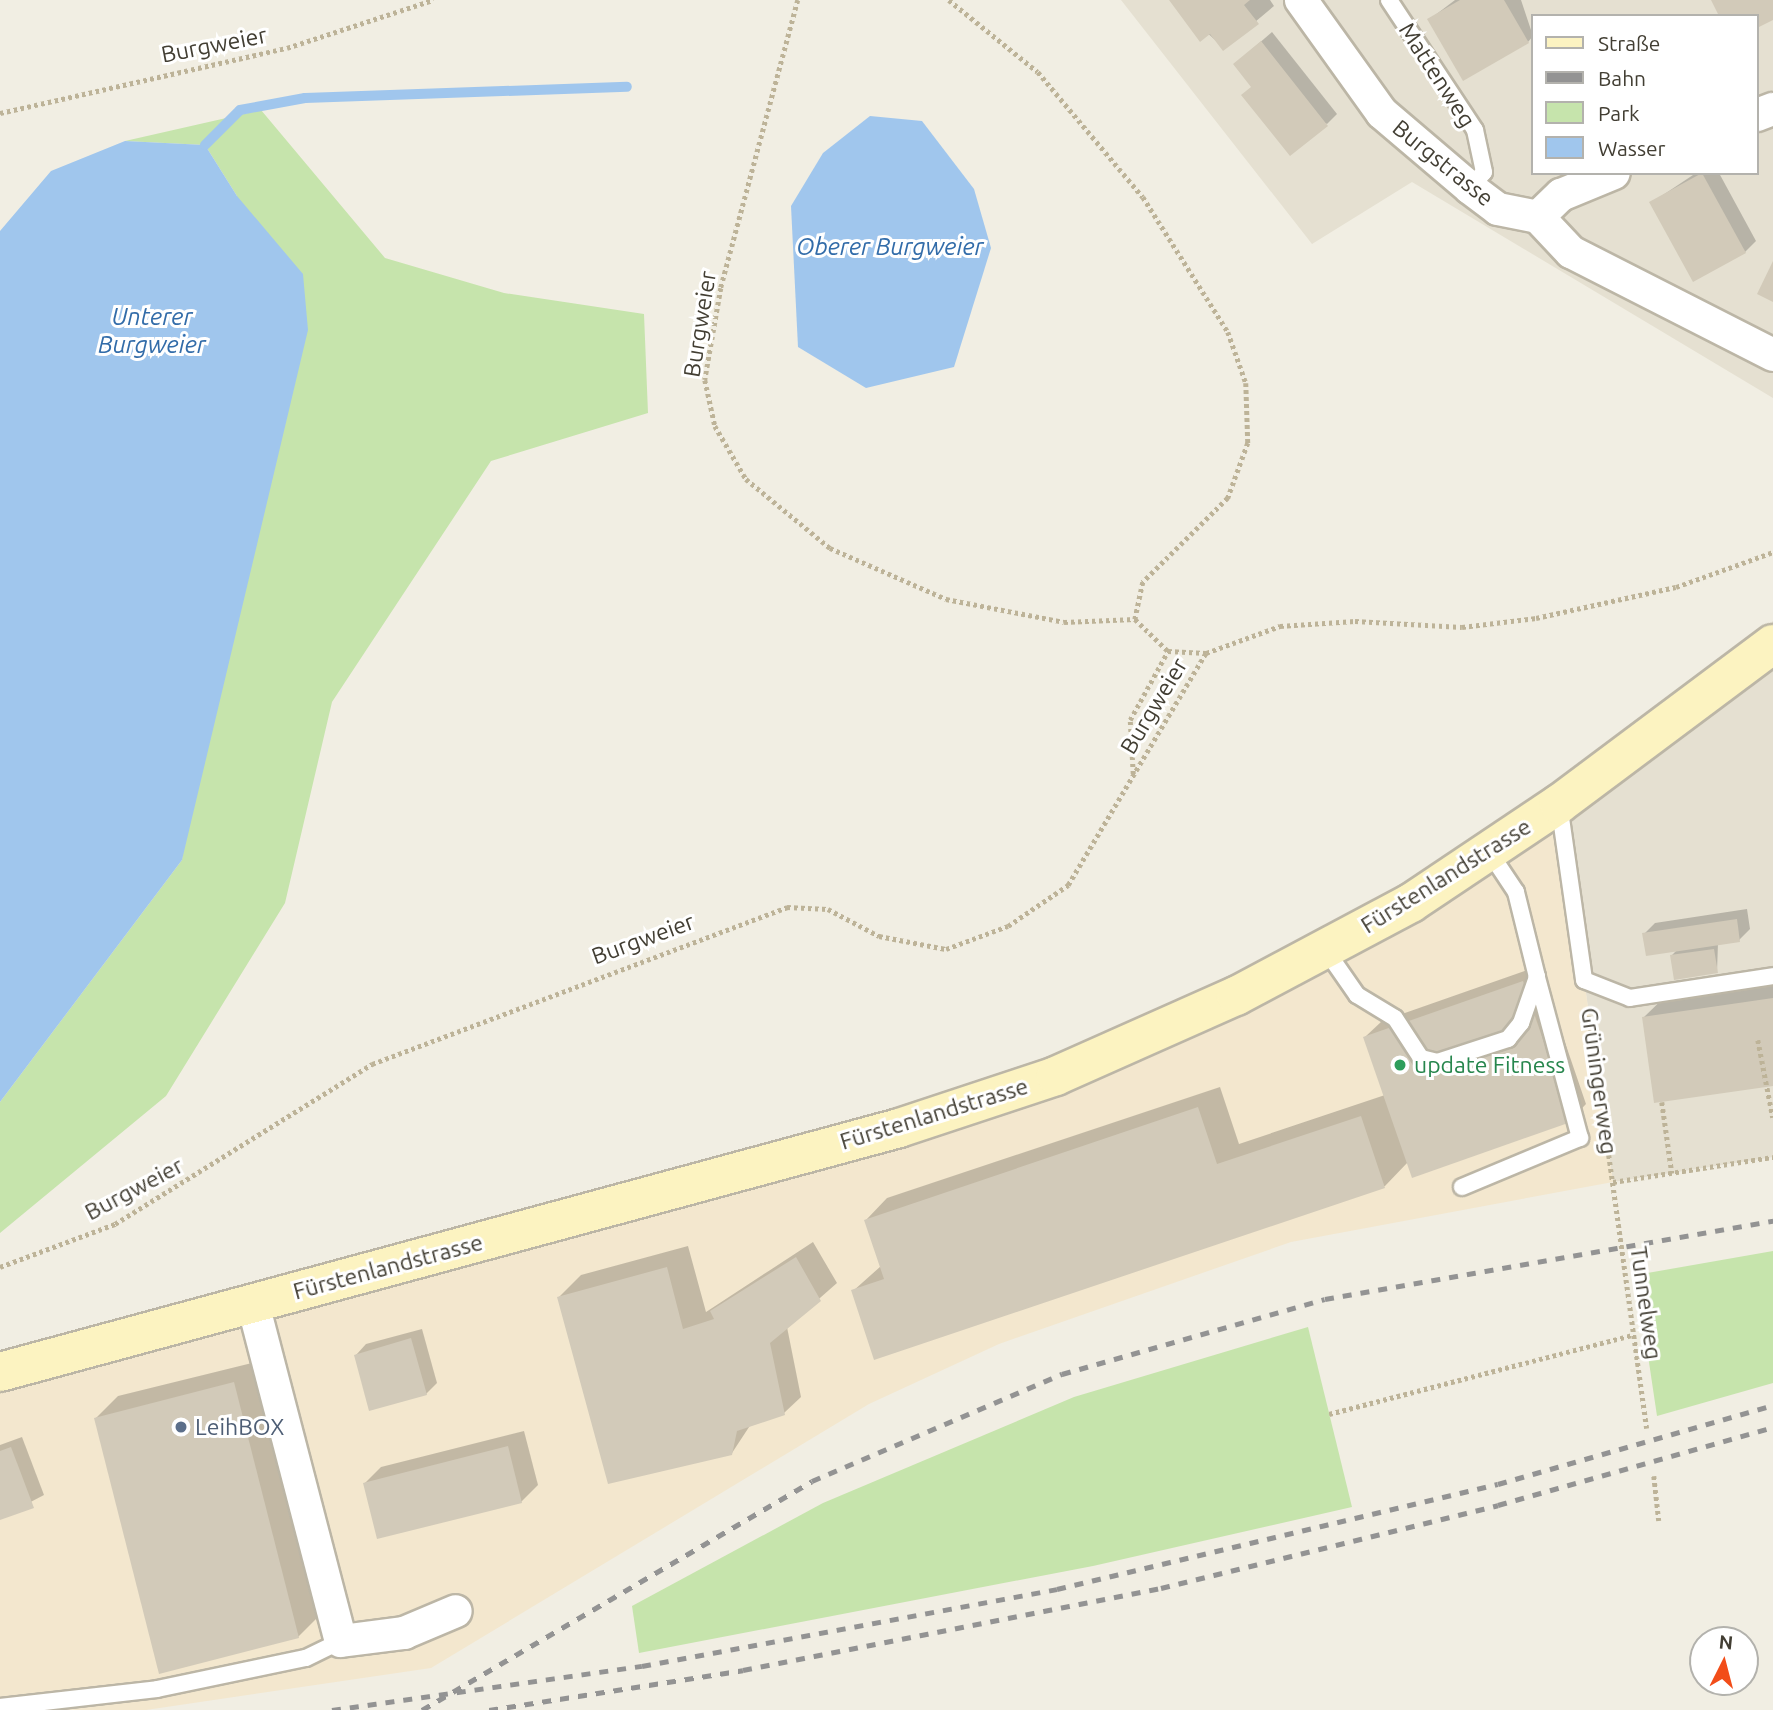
<!DOCTYPE html>
<meta charset="utf-8">
<style>
body{margin:0}
#map{position:relative;width:1773px;height:1710px;overflow:hidden;background:#f1eee3;font-family:Ubuntu,sans-serif}
div>[style]{position:absolute}
.residential>*{inset:0;background:#e5e0d1}
.commercial>*{inset:0;background:#f3e7ce}
.green>*{inset:0;background:#c6e4ac}
.water>*{inset:0;background:#a0c6ed}
.shadow>*{inset:0;background:#0003}
.stream>*{height:10px;margin:-5px;padding:0 5px;transform-origin:5px;border-radius:5px;background:#a0c6ed}
.building>*{inset:0;background:#d2cab9}
.path>*{height:4.5px;margin-top:-2.25px;transform-origin:0;background:repeating-linear-gradient(90deg,#bdb398 0 3.5px,transparent 0 7px)}
.roads{filter:drop-shadow(2px 0 #bcb6a6) drop-shadow(-2px 0 #bcb6a6) drop-shadow(0 2px #bcb6a6) drop-shadow(0 -2px #bcb6a6)}
.lane>*{height:16px;margin:-8px;padding:0 8px;transform-origin:8px;border-radius:8px;background:#fff}
.street>*{height:32px;margin:-16px;padding:0 16px;transform-origin:16px;border-radius:16px;background:#fff}
.secondary>*{height:38px;margin:-19px;padding:0 19px;transform-origin:19px;border-radius:19px;background:#fcf3c1}
.rail>*{height:5px;margin-top:-2.5px;transform-origin:0;background:repeating-linear-gradient(90deg,#939393 0 9px,transparent 0 18px)}
.dots>*{width:19px;height:19px;translate:-50% -50%;box-sizing:border-box;border:4px solid #fff;border-radius:50%}
span{translate:-50% -50%;white-space:nowrap;text-align:center;line-height:1.15;-webkit-text-stroke:6px #fff;paint-order:stroke}
.street-label{font-size:23px;color:#423e33}
.leisure-label{font-size:23px;color:#27864d}
.left{translate:0 -50%;text-align:left}
.service-label{font-size:23px;color:#4e5e75}
.water-label{font-size:24px;color:#326ca9;font-style:italic}
.legend{position:absolute;left:1531px;top:14px;width:228px;height:161px;box-sizing:border-box;background:#fff;border:2px solid #b3b2ad;margin:0;padding:9px 12px;list-style:none;font-size:21px;color:#423e33}
.legend li{display:flex;align-items:center;gap:14px;height:35px}
.legend b{width:35px;border:2px solid #b3b2ad}
.north{position:absolute;left:1689px;top:1626px;width:70px;height:70px;box-sizing:border-box;background:#fff;border:2px solid #b3b2ad;border-radius:50%;rotate:6deg;font-size:19px;font-weight:700;line-height:28px;text-align:center;color:#423e33}
.north::after{content:'';display:block;margin:auto;width:24px;height:32px;background:#f24d19;clip-path:polygon(50% 0,100% 100%,50% 72%,0 100%)}
</style>
<div id="map">
<div class="residential">
<div style="clip-path:polygon(evenodd,1121px 0,1773px 0,1773px 398px,1412px 182px,1312px 244px,1121px 0,1533px 16px,1757px 16px,1757px 173px,1533px 173px,1533px 16px)"></div>
<div style="clip-path:polygon(1773px 621px,1773px 1157px,1613px 1182px,1559px 804px)"></div>
</div>
<div class="commercial">
<div style="clip-path:polygon(1559px 804px,1613px 1182px,1291px 1242px,999px 1344px,869px 1404px,431px 1668px,146px 1710px,0 1710px,0 1372px,1056px 1076px)"></div>
</div>
<div class="green">
<div style="clip-path:polygon(261px 110px,385px 258px,504px 293px,644px 314px,648px 413px,491px 461px,332px 702px,285px 903px,166px 1096px,0 1233px,0 1102px,182px 860px,237px 196px,205px 145px,125px 141px)"></div>
<div style="clip-path:polygon(1773px 1251px,1773px 1383px,1657px 1416px,1636px 1275px)"></div>
<div style="clip-path:polygon(1308px 1327px,1352px 1507px,1093px 1566px,639px 1653px,632px 1606px,823px 1503px,1074px 1397px)"></div>
</div>
<div class="water">
<div style="clip-path:polygon(870px 116px,922px 121px,974px 189px,991px 248px,954px 367px,866px 388px,798px 347px,791px 206px,823px 153px)"></div>
<div style="clip-path:polygon(125px 141px,205px 145px,237px 196px,303px 274px,308px 330px,182px 860px,0 1102px,0 231px,51px 171px)"></div>
</div>
<div class="shadow">
<div style="clip-path:polygon(1171px 0,1270px 0,1274px 6px,1224px 48px)"></div>
<div style="clip-path:polygon(1455px 0,1521px 0,1533px 36px,1528px 42px,1430px 19px)"></div>
<div style="clip-path:polygon(1272px 32px,1337px 114px,1327px 124px,1252px 86px,1235px 64px)"></div>
<div style="clip-path:polygon(1696px 173px,1719px 173px,1756px 241px,1745px 252px,1651px 203px)"></div>
<div style="clip-path:polygon(1747px 909px,1750px 929px,1739px 940px,1718px 943px,1717px 972px,1672px 955px,1678px 949px,1644px 934px,1655px 923px)"></div>
<div style="clip-path:polygon(1539px 966px,1586px 1104px,1570px 1121px,1408px 1162px,1385px 1186px,875px 1357px,853px 1291px,881px 1266px,866px 1220px,887px 1198px,1220px 1087px,1239px 1144px,1385px 1095px,1365px 1037px,1382px 1021px)"></div>
<div style="clip-path:polygon(1773px 972px,1773px 1084px,1643px 1018px,1675px 987px)"></div>
<div style="clip-path:polygon(813px 1242px,837px 1283px,787px 1327px,801px 1397px,784px 1413px,751px 1424px,732px 1453px,559px 1297px,581px 1275px,688px 1246px,706px 1312px)"></div>
<div style="clip-path:polygon(422px 1329px,437px 1383px,426px 1394px,356px 1355px,366px 1344px)"></div>
<div style="clip-path:polygon(256px 1362px,320px 1615px,298px 1637px,96px 1418px,118px 1396px)"></div>
<div style="clip-path:polygon(524px 1431px,538px 1485px,521px 1502px,365px 1483px,381px 1467px)"></div>
<div style="clip-path:polygon(22px 1437px,44px 1495px,0 1518px,0 1445px)"></div>
</div>
<div class="stream">
<div style="left:205px;top:145px;width:49px;rotate:-45deg"></div>
<div style="left:240px;top:110px;width:66px;rotate:-10.5deg"></div>
<div style="left:305px;top:98px;width:322px;rotate:-2deg"></div>
</div>
<div class="building">
<div style="clip-path:polygon(1169px 0,1250px 0,1244px 5px,1259px 24px,1223px 51px,1210px 34px,1200px 42px)"></div>
<div style="clip-path:polygon(1460px 0,1504px 0,1529px 43px,1463px 81px,1427px 19px)"></div>
<div style="clip-path:polygon(1711px 0,1773px 0,1773px 20px,1757px 28px,1757px 16px,1719px 16px)"></div>
<div style="clip-path:polygon(1261px 41px,1328px 126px,1290px 156px,1241px 95px,1251px 87px,1233px 64px)"></div>
<div style="clip-path:polygon(1702px 173px,1746px 253px,1693px 282px,1649px 202px)"></div>
<div style="clip-path:polygon(1773px 261px,1773px 302px,1757px 294px)"></div>
<div style="clip-path:polygon(1737px 919px,1740px 942px,1646px 956px,1642px 933px)"></div>
<div style="clip-path:polygon(1714px 949px,1718px 973px,1674px 980px,1670px 955px)"></div>
<div style="clip-path:polygon(1523px 981px,1571px 1122px,1412px 1178px,1363px 1037px)"></div>
<div style="clip-path:polygon(1773px 998px,1773px 1086px,1654px 1103px,1642px 1017px)"></div>
<div style="clip-path:polygon(1198px 1107px,1217px 1164px,1361px 1116px,1385px 1188px,874px 1360px,851px 1290px,884px 1279px,864px 1220px)"></div>
<div style="clip-path:polygon(796px 1257px,821px 1301px,770px 1343px,785px 1415px,737px 1431px,732px 1455px,608px 1484px,557px 1297px,667px 1267px,683px 1329px,714px 1319px,710px 1311px)"></div>
<div style="clip-path:polygon(411px 1338px,427px 1395px,369px 1411px,354px 1355px)"></div>
<div style="clip-path:polygon(234px 1382px,299px 1638px,159px 1674px,94px 1418px)"></div>
<div style="clip-path:polygon(508px 1446px,522px 1503px,377px 1539px,363px 1483px)"></div>
<div style="clip-path:polygon(11px 1447px,34px 1508px,0 1520px,0 1451px)"></div>
</div>
<div class="path">
<div style="left:798px;top:0;width:298px;rotate:105deg"></div>
<div style="left:721px;top:288px;width:93px;rotate:99.9deg"></div>
<div style="left:705px;top:380px;width:47px;rotate:77.7deg"></div>
<div style="left:715px;top:426px;width:61px;rotate:59.7deg"></div>
<div style="left:746px;top:479px;width:109px;rotate:39.4deg"></div>
<div style="left:830px;top:548px;width:127px;rotate:23.7deg"></div>
<div style="left:946px;top:599px;width:120px;rotate:11deg"></div>
<div style="left:1064px;top:622px;width:71px;rotate:-2.4deg"></div>
<div style="left:1135px;top:619px;width:46px;rotate:44.1deg"></div>
<div style="left:1168px;top:651px;width:38px;rotate:3deg"></div>
<div style="left:1206px;top:653px;width:79px;rotate:-20deg"></div>
<div style="left:1280px;top:626px;width:75px;rotate:-3.8deg"></div>
<div style="left:1355px;top:621px;width:107px;rotate:3.2deg"></div>
<div style="left:1462px;top:627px;width:75px;rotate:-6.9deg"></div>
<div style="left:1536px;top:618px;width:143px;rotate:-12.5deg"></div>
<div style="left:1676px;top:587px;width:103px;rotate:-19.8deg"></div>
<div style="left:949px;top:0;width:114px;rotate:39deg"></div>
<div style="left:1038px;top:72px;width:163px;rotate:50deg"></div>
<div style="left:1143px;top:197px;width:160px;rotate:57.8deg"></div>
<div style="left:1228px;top:332px;width:54px;rotate:70.6deg"></div>
<div style="left:1246px;top:383px;width:60px;rotate:88.1deg"></div>
<div style="left:1248px;top:443px;width:59px;rotate:110deg"></div>
<div style="left:1228px;top:498px;width:120px;rotate:135.3deg"></div>
<div style="left:1143px;top:582px;width:38px;rotate:102deg"></div>
<div style="left:0;top:113px;width:294px;rotate:-12.8deg"></div>
<div style="left:287px;top:48px;width:154px;rotate:-18.2deg"></div>
<div style="left:1133px;top:774px;width:54px;rotate:-93.2deg"></div>
<div style="left:1130px;top:720px;width:79px;rotate:-61.2deg"></div>
<div style="left:1588px;top:1009px;width:100px;rotate:81.4deg"></div>
<div style="left:1758px;top:1040px;width:79px;rotate:79.1deg"></div>
<div style="left:1662px;top:1102px;width:72px;rotate:82deg"></div>
<div style="left:1607px;top:1141px;width:290px;rotate:82.1deg"></div>
<div style="left:1613px;top:1182px;width:162px;rotate:-8.9deg"></div>
<div style="left:0;top:1267px;width:123px;rotate:-20.5deg"></div>
<div style="left:115px;top:1224px;width:303px;rotate:-31.9deg"></div>
<div style="left:372px;top:1064px;width:444px;rotate:-20.7deg"></div>
<div style="left:787px;top:907px;width:41px;rotate:2.8deg"></div>
<div style="left:828px;top:909px;width:58px;rotate:27.9deg"></div>
<div style="left:879px;top:936px;width:68px;rotate:11deg"></div>
<div style="left:946px;top:949px;width:66px;rotate:-20.4deg"></div>
<div style="left:1008px;top:926px;width:73px;rotate:-34.3deg"></div>
<div style="left:1068px;top:885px;width:270px;rotate:-59.3deg"></div>
<div style="left:1329px;top:1414px;width:314px;rotate:-14.6deg"></div>
<div style="left:1654px;top:1476px;width:45px;rotate:83.7deg"></div>
</div>
<div class="roads">
<div class="lane">
<div style="left:1389px;top:0;width:156px;rotate:56.5deg"></div>
<div style="left:1475px;top:130px;width:43px;rotate:77.9deg"></div>
<div style="left:1484px;top:172px;width:21px;rotate:131deg"></div>
<div style="left:1559px;top:804px;width:178px;rotate:81.9deg"></div>
<div style="left:1584px;top:980px;width:49px;rotate:21.4deg"></div>
<div style="left:1630px;top:998px;width:145px;rotate:-8.7deg"></div>
<div style="left:1325px;top:949px;width:56px;rotate:55.2deg"></div>
<div style="left:1357px;top:995px;width:44px;rotate:31.2deg"></div>
<div style="left:1395px;top:1018px;width:48px;rotate:57deg"></div>
<div style="left:1421px;top:1058px;width:16px;rotate:14deg"></div>
<div style="left:1437px;top:1062px;width:75px;rotate:-17.9deg"></div>
<div style="left:1508px;top:1039px;width:21px;rotate:-51deg"></div>
<div style="left:1521px;top:1023px;width:49px;rotate:-70.8deg"></div>
<div style="left:1537px;top:977px;width:88px;rotate:-103.9deg"></div>
<div style="left:1516px;top:892px;width:47px;rotate:-123.7deg"></div>
<div style="left:1462px;top:1187px;width:128px;rotate:-22.6deg"></div>
<div style="left:1580px;top:1138px;width:167px;rotate:-105deg"></div>
<div style="left:0;top:1707px;width:158px;rotate:-6.5deg"></div>
<div style="left:157px;top:1689px;width:152px;rotate:-11.8deg"></div>
<div style="left:306px;top:1658px;width:39px;rotate:-26deg"></div>
</div>
<div class="street">
<div style="left:1301px;top:0;width:139px;rotate:54.4deg"></div>
<div style="left:1382px;top:113px;width:116px;rotate:40.4deg"></div>
<div style="left:1470px;top:188px;width:35px;rotate:37deg"></div>
<div style="left:1498px;top:209px;width:41px;rotate:11.3deg"></div>
<div style="left:1538px;top:217px;width:48px;rotate:46.7deg"></div>
<div style="left:1571px;top:252px;width:227px;rotate:27deg"></div>
<div style="left:1757px;top:115px;width:17px;rotate:-21deg"></div>
<div style="left:1538px;top:217px;width:32px;rotate:-44deg"></div>
<div style="left:1561px;top:195px;width:57px;rotate:-22.5deg"></div>
<div style="left:253px;top:1304px;width:348px;rotate:75.4deg"></div>
<div style="left:341px;top:1641px;width:64px;rotate:-7.2deg"></div>
<div style="left:404px;top:1633px;width:56px;rotate:-22.9deg"></div>
</div>
<div class="secondary">
<div style="left:0;top:1372px;width:932px;rotate:-15.18deg"></div>
<div style="left:899px;top:1128px;width:165px;rotate:-18.3deg"></div>
<div style="left:1056px;top:1076px;width:197px;rotate:-24deg"></div>
<div style="left:1236px;top:996px;width:198px;rotate:-28deg"></div>
<div style="left:1411px;top:903px;width:178px;rotate:-33.8deg"></div>
<div style="left:1559px;top:804px;width:267px;rotate:-36.8deg"></div>
</div>
</div>
<div class="rail">
<div style="left:332px;top:1710px;width:313px;rotate:-8.1deg"></div>
<div style="left:642px;top:1666px;width:422px;rotate:-10.5deg"></div>
<div style="left:1057px;top:1589px;width:453px;rotate:-13.4deg"></div>
<div style="left:1498px;top:1484px;width:286px;rotate:-16deg"></div>
<div style="left:422px;top:1710px;width:452px;rotate:-30.4deg"></div>
<div style="left:812px;top:1481px;width:272px;rotate:-23.2deg"></div>
<div style="left:1062px;top:1374px;width:273px;rotate:-15.9deg"></div>
<div style="left:1325px;top:1299px;width:455px;rotate:-9.9deg"></div>
<div style="left:489px;top:1710px;width:257px;rotate:-8.9deg"></div>
<div style="left:743px;top:1670px;width:426px;rotate:-11.1deg"></div>
<div style="left:1161px;top:1588px;width:347px;rotate:-13.8deg"></div>
<div style="left:1498px;top:1505px;width:286px;rotate:-15.8deg"></div>
</div>
<div class="dots">
<div style="left:1400px;top:1065px;background:#2e9e5b"></div>
<div style="left:181px;top:1427px;background:#5c6f8a"></div>
</div>
<div class="street-label">
<span style="left:214px;top:45px;rotate:-11deg">Burgweier</span>
<span style="left:1437px;top:75px;rotate:57deg">Mattenweg</span>
<span style="left:1443px;top:163px;rotate:39deg">Burgstrasse</span>
<span style="left:700px;top:324px;rotate:-81deg">Burgweier</span>
<span style="left:1154px;top:706px;rotate:-59deg">Burgweier</span>
<span style="left:1446px;top:876px;rotate:-32deg">Fürstenlandstrasse</span>
<span style="left:643px;top:939px;rotate:-20deg">Burgweier</span>
<span style="left:1599px;top:1081px;rotate:82deg">Grüningerweg</span>
<span style="left:934px;top:1114px;rotate:-17deg">Fürstenlandstrasse</span>
<span style="left:134px;top:1189px;rotate:-28deg">Burgweier</span>
<span style="left:388px;top:1267px;rotate:-15deg">Fürstenlandstrasse</span>
<span style="left:1646px;top:1303px;rotate:82deg">Tunnelweg</span>
</div>
<div class="leisure-label">
<span class="left" style="left:1414px;top:1065px">update Fitness</span>
</div>
<div class="service-label">
<span class="left" style="left:195px;top:1427px">LeihBOX</span>
</div>
<div class="water-label">
<span style="left:890px;top:247px">Oberer Burgweier</span>
<span style="left:152px;top:331px">Unterer<br>Burgweier</span>
</div>
<ul class="legend">
<li><b style="height:9px;background:#fcf3c1"></b>Straße</li>
<li><b style="height:9px;background:#939393"></b>Bahn</li>
<li><b style="height:19px;background:#c6e4ac"></b>Park</li>
<li><b style="height:19px;background:#a0c6ed"></b>Wasser</li>
</ul>
<div class="north">N</div>
</div>
